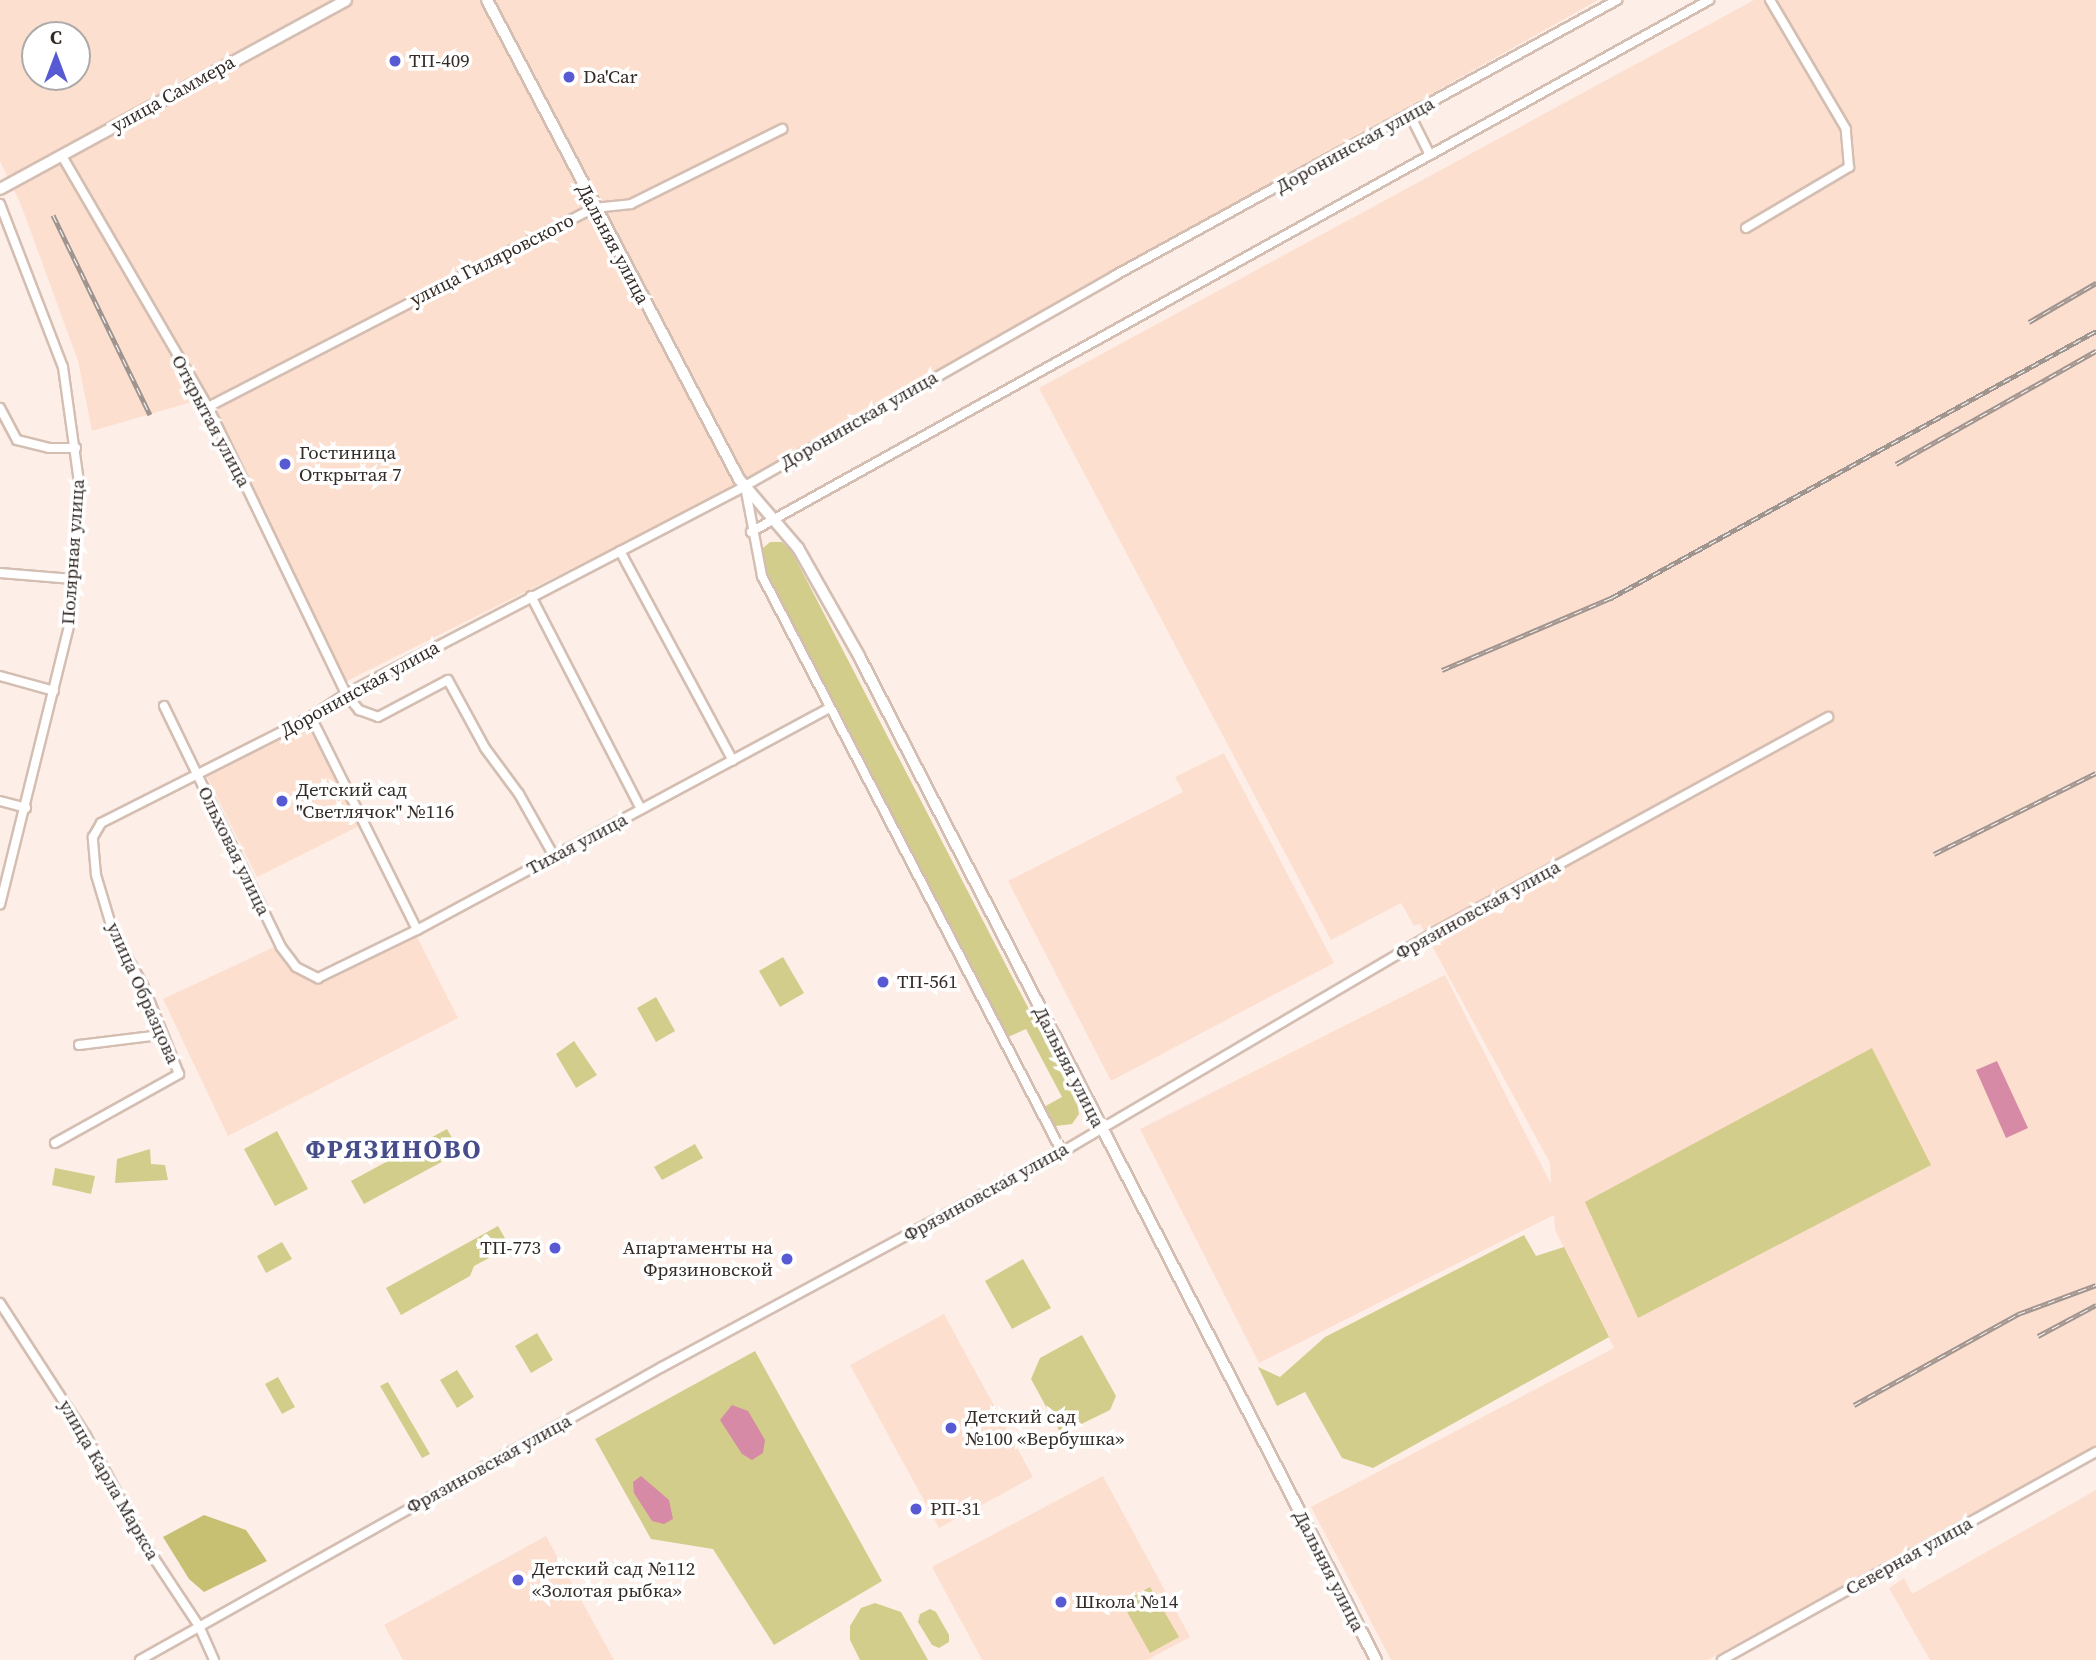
<!DOCTYPE html>
<meta charset="utf-8">
<style>
body{margin:0}
#map{position:relative;width:2096px;height:1660px;overflow:hidden;background:#fdefe8;font-family:"Source Serif 4",serif}
div>[style]{position:absolute}
.built>*{inset:0;background:#fddfcf}
.green>*{inset:0;background:#d2cd8a}
.forest>*{inset:0;background:#c7c073}
.water>*{inset:0;background:#d68aa5}
.roads{filter:drop-shadow(2px 0 #d4beb2) drop-shadow(-2px 0 #d4beb2) drop-shadow(0 2px #d4beb2) drop-shadow(0 -2px #d4beb2)}
.minor>*{height:8px;margin:-4px;padding:0 4px;transform-origin:4px;border-radius:4px;background:#fff}
.tertiary>*{height:10px;margin:-5px;padding:0 5px;transform-origin:5px;border-radius:5px;background:#fff}
.rail>*{height:5px;margin-top:-2.5px;transform-origin:0;background:repeating-linear-gradient(90deg,#fff 0 8px,#a0948f 0 16px);box-sizing:border-box;border-block:2px solid #a0948f}
.dots>*{width:19px;height:19px;translate:-50% -50%;box-sizing:border-box;border:4px solid #fff;border-radius:50%}
span{translate:-50% -50%;white-space:nowrap;text-align:center;line-height:1.15;-webkit-text-stroke:7px #fff;paint-order:stroke}
.poi-label{font-size:19px;color:#342b27}
.left{translate:0 -50%;text-align:left}
.right{translate:-100% -50%;text-align:right}
.street-label{font-size:19px;color:#342b27}
.district-label{font-size:26px;color:#464d8a;font-weight:700;letter-spacing:2px}
.north{position:absolute;left:21px;top:21px;width:70px;height:70px;box-sizing:border-box;background:#fff;border:2px solid #aeaaa9;border-radius:50%;rotate:0deg;font-size:19px;font-weight:700;line-height:28px;text-align:center;color:#342b27}
.north::after{content:'';display:block;margin:auto;width:24px;height:32px;background:#575ad2;clip-path:polygon(50% 0,100% 100%,50% 72%,0 100%)}
</style>
<div id="map">
<div class="built">
<div style="clip-path:polygon(evenodd,0 0,1598px 0,719px 495px,345px 682px,209px 397px,92px 431px,78px 361px,21px 205px,0 161px,0 0,35px 35px,77px 35px,77px 77px,35px 77px,35px 35px)"></div>
<div style="clip-path:polygon(1754px 0,2096px 0,2096px 1445px,1708px 1660px,1391px 1660px,1311px 1507px,1614px 1348px,1555px 1230px,1554px 1215px,1259px 1363px,1140px 1129px,1445px 975px,1551px 1184px,1550px 1163px,1420px 924px,1414px 926px,1401px 903px,1331px 940px,1039px 388px)"></div>
<div style="clip-path:polygon(307px 724px,359px 826px,257px 877px,206px 775px)"></div>
<div style="clip-path:polygon(1224px 753px,1334px 963px,1111px 1081px,1008px 881px,1183px 792px,1175px 777px)"></div>
<div style="clip-path:polygon(416px 935px,458px 1018px,228px 1136px,163px 999px,276px 946px,295px 970px,317px 980px)"></div>
<div style="clip-path:polygon(944px 1314px,1033px 1477px,939px 1528px,850px 1365px)"></div>
<div style="clip-path:polygon(1103px 1476px,1190px 1637px,1147px 1660px,982px 1660px,932px 1567px)"></div>
<div style="clip-path:polygon(2096px 1490px,2096px 1660px,1930px 1660px,1889px 1588px,1904px 1578px,1912px 1594px)"></div>
<div style="clip-path:polygon(546px 1536px,614px 1660px,403px 1660px,384px 1625px)"></div>
</div>
<div class="green">
<div style="clip-path:polygon(770px 542px,782px 542px,791px 550px,1077px 1102px,1079px 1114px,1072px 1124px,1056px 1126px,1042px 1108px,1062px 1097px,1026px 1029px,1006px 1038px,761px 565px,761px 550px)"></div>
<div style="clip-path:polygon(783px 957px,804px 993px,780px 1007px,759px 971px)"></div>
<div style="clip-path:polygon(656px 997px,675px 1031px,656px 1042px,637px 1008px)"></div>
<div style="clip-path:polygon(574px 1041px,597px 1075px,576px 1088px,556px 1054px)"></div>
<div style="clip-path:polygon(1872px 1048px,1931px 1165px,1638px 1318px,1585px 1202px)"></div>
<div style="clip-path:polygon(447px 1129px,460px 1152px,364px 1204px,351px 1181px)"></div>
<div style="clip-path:polygon(277px 1131px,308px 1189px,275px 1206px,244px 1149px)"></div>
<div style="clip-path:polygon(695px 1144px,703px 1158px,662px 1180px,654px 1167px)"></div>
<div style="clip-path:polygon(150px 1149px,151px 1164px,165px 1165px,168px 1180px,115px 1183px,117px 1159px)"></div>
<div style="clip-path:polygon(55px 1168px,95px 1176px,91px 1194px,52px 1185px)"></div>
<div style="clip-path:polygon(498px 1226px,510px 1247px,474px 1266px,470px 1276px,401px 1315px,386px 1288px)"></div>
<div style="clip-path:polygon(1524px 1235px,1536px 1256px,1564px 1247px,1609px 1337px,1373px 1468px,1342px 1458px,1305px 1392px,1277px 1406px,1258px 1367px,1280px 1377px,1325px 1337px)"></div>
<div style="clip-path:polygon(282px 1242px,292px 1259px,266px 1273px,257px 1256px)"></div>
<div style="clip-path:polygon(1023px 1259px,1051px 1308px,1012px 1329px,985px 1281px)"></div>
<div style="clip-path:polygon(537px 1333px,553px 1360px,531px 1373px,515px 1346px)"></div>
<div style="clip-path:polygon(1082px 1335px,1116px 1396px,1110px 1410px,1061px 1434px,1031px 1379px,1040px 1358px)"></div>
<div style="clip-path:polygon(755px 1351px,882px 1581px,774px 1645px,713px 1549px,651px 1539px,595px 1439px)"></div>
<div style="clip-path:polygon(457px 1370px,474px 1397px,457px 1408px,440px 1380px)"></div>
<div style="clip-path:polygon(278px 1377px,295px 1407px,282px 1414px,265px 1384px)"></div>
<div style="clip-path:polygon(388px 1382px,430px 1454px,422px 1458px,380px 1386px)"></div>
<div style="clip-path:polygon(1150px 1587px,1179px 1637px,1150px 1653px,1122px 1603px)"></div>
<div style="clip-path:polygon(875px 1603px,901px 1612px,928px 1660px,860px 1660px,850px 1640px,850px 1626px,861px 1608px)"></div>
<div style="clip-path:polygon(930px 1609px,936px 1612px,949px 1635px,949px 1642px,939px 1648px,932px 1645px,918px 1622px,920px 1614px)"></div>
</div>
<div class="forest">
<div style="clip-path:polygon(204px 1515px,246px 1530px,267px 1561px,204px 1592px,189px 1579px,163px 1537px)"></div>
</div>
<div class="water">
<div style="clip-path:polygon(1997px 1061px,2028px 1128px,2006px 1138px,1976px 1070px)"></div>
<div style="clip-path:polygon(732px 1405px,748px 1411px,765px 1440px,763px 1453px,752px 1460px,742px 1454px,720px 1420px)"></div>
<div style="clip-path:polygon(641px 1476px,669px 1500px,673px 1519px,664px 1524px,652px 1521px,634px 1493px,633px 1482px)"></div>
</div>
<div class="roads">
<div class="minor">
<div style="left:1410px;top:115px;width:42px;rotate:63.4deg"></div>
<div style="left:62px;top:156px;width:290px;rotate:59.8deg"></div>
<div style="left:208px;top:407px;width:318px;rotate:64.3deg"></div>
<div style="left:346px;top:694px;width:21px;rotate:51deg"></div>
<div style="left:359px;top:710px;width:20px;rotate:20deg"></div>
<div style="left:378px;top:717px;width:79px;rotate:-27.9deg"></div>
<div style="left:448px;top:680px;width:77px;rotate:61.4deg"></div>
<div style="left:485px;top:748px;width:57px;rotate:53.5deg"></div>
<div style="left:519px;top:794px;width:71px;rotate:60.6deg"></div>
<div style="left:0;top:204px;width:175px;rotate:68.9deg"></div>
<div style="left:63px;top:367px;width:117px;rotate:82.1deg"></div>
<div style="left:79px;top:483px;width:135px;rotate:93.4deg"></div>
<div style="left:71px;top:618px;width:295px;rotate:103.9deg"></div>
<div style="left:1746px;top:228px;width:120px;rotate:-30.6deg"></div>
<div style="left:1849px;top:167px;width:38px;rotate:-95deg"></div>
<div style="left:1846px;top:129px;width:150px;rotate:-120.5deg"></div>
<div style="left:208px;top:407px;width:434px;rotate:-27.3deg"></div>
<div style="left:594px;top:208px;width:37px;rotate:-6deg"></div>
<div style="left:631px;top:204px;width:169px;rotate:-26.4deg"></div>
<div style="left:0;top:408px;width:36px;rotate:62deg"></div>
<div style="left:17px;top:440px;width:33px;rotate:14deg"></div>
<div style="left:49px;top:448px;width:27px"></div>
<div style="left:745px;top:486px;width:92px;rotate:79.3deg"></div>
<div style="left:762px;top:576px;width:649px;rotate:62.49deg"></div>
<div style="left:751px;top:532px;width:1096px;rotate:-29.04deg"></div>
<div style="left:620px;top:551px;width:238px;rotate:61.7deg"></div>
<div style="left:0;top:573px;width:73px;rotate:4.7deg"></div>
<div style="left:531px;top:596px;width:240px;rotate:62.7deg"></div>
<div style="left:0;top:676px;width:56px;rotate:15.5deg"></div>
<div style="left:164px;top:706px;width:268px;rotate:64.1deg"></div>
<div style="left:281px;top:947px;width:25px;rotate:53deg"></div>
<div style="left:296px;top:967px;width:25px;rotate:27deg"></div>
<div style="left:318px;top:978px;width:110px;rotate:-25.9deg"></div>
<div style="left:417px;top:930px;width:468px;rotate:-28.3deg"></div>
<div style="left:311px;top:717px;width:238px;rotate:63.5deg"></div>
<div style="left:0;top:801px;width:27px;rotate:15deg"></div>
<div style="left:79px;top:1045px;width:83px;rotate:-7deg"></div>
<div style="left:55px;top:1143px;width:142px;rotate:-29.1deg"></div>
<div style="left:179px;top:1074px;width:96px;rotate:-112deg"></div>
<div style="left:143px;top:985px;width:58px;rotate:-120.1deg"></div>
<div style="left:114px;top:935px;width:63px;rotate:-106.7deg"></div>
<div style="left:96px;top:875px;width:38px;rotate:-95deg"></div>
<div style="left:93px;top:837px;width:16px;rotate:-60deg"></div>
<div style="left:101px;top:823px;width:235px;rotate:-26.8deg"></div>
<div style="left:311px;top:717px;width:42px;rotate:-33.3deg"></div>
<div style="left:346px;top:694px;width:450px;rotate:-27.5deg"></div>
<div style="left:745px;top:486px;width:425px;rotate:-29.6deg"></div>
<div style="left:1114px;top:276px;width:574px;rotate:-28.75deg"></div>
<div style="left:0;top:1303px;width:158px;rotate:57.1deg"></div>
<div style="left:86px;top:1436px;width:122px;rotate:61.5deg"></div>
<div style="left:144px;top:1543px;width:100px;rotate:56.5deg"></div>
<div style="left:199px;top:1626px;width:37px;rotate:66deg"></div>
<div style="left:140px;top:1660px;width:599px;rotate:-29.31deg"></div>
<div style="left:662px;top:1367px;width:454px;rotate:-28.3deg"></div>
<div style="left:1062px;top:1152px;width:435px;rotate:-30.5deg"></div>
<div style="left:1437px;top:931px;width:446px;rotate:-28.7deg"></div>
<div style="left:1722px;top:1660px;width:428px;rotate:-29.1deg"></div>
</div>
<div class="tertiary">
<div style="left:487px;top:0;width:541px;rotate:62.25deg"></div>
<div style="left:739px;top:479px;width:91px;rotate:49.5deg"></div>
<div style="left:798px;top:548px;width:124px;rotate:60.5deg"></div>
<div style="left:859px;top:656px;width:1129px;rotate:62.75deg"></div>
<div style="left:0;top:189px;width:394px;rotate:-28.6deg"></div>
</div>
</div>
<div class="rail">
<div style="left:53px;top:215px;width:222px;rotate:64.1deg"></div>
<div style="left:2029px;top:322px;width:78px;rotate:-30.2deg"></div>
<div style="left:1896px;top:464px;width:230px;rotate:-29.5deg"></div>
<div style="left:1442px;top:670px;width:184px;rotate:-23.1deg"></div>
<div style="left:1611px;top:598px;width:554px;rotate:-28.83deg"></div>
<div style="left:1934px;top:854px;width:181px;rotate:-26.6deg"></div>
<div style="left:2038px;top:1336px;width:66px;rotate:-28.1deg"></div>
<div style="left:1854px;top:1405px;width:188px;rotate:-29deg"></div>
<div style="left:2018px;top:1314px;width:83px;rotate:-20.4deg"></div>
</div>
<div class="dots">
<div style="left:395px;top:61px;background:#575ad2"></div>
<div style="left:569px;top:77px;background:#575ad2"></div>
<div style="left:285px;top:464px;background:#575ad2"></div>
<div style="left:282px;top:801px;background:#575ad2"></div>
<div style="left:883px;top:982px;background:#575ad2"></div>
<div style="left:555px;top:1248px;background:#575ad2"></div>
<div style="left:787px;top:1259px;background:#575ad2"></div>
<div style="left:951px;top:1428px;background:#575ad2"></div>
<div style="left:916px;top:1509px;background:#575ad2"></div>
<div style="left:518px;top:1580px;background:#575ad2"></div>
<div style="left:1061px;top:1602px;background:#575ad2"></div>
</div>
<div class="poi-label">
<span class="left" style="left:409px;top:61px">ТП-409</span>
<span class="left" style="left:583px;top:77px">Da'Car</span>
<span class="left" style="left:299px;top:464px">Гостиница<br>Открытая 7</span>
<span class="left" style="left:296px;top:801px">Детский сад<br>"Светлячок" №116</span>
<span class="left" style="left:897px;top:982px">ТП-561</span>
<span class="right" style="left:541px;top:1248px">ТП-773</span>
<span class="right" style="left:773px;top:1259px">Апартаменты на<br>Фрязиновской</span>
<span class="left" style="left:965px;top:1428px">Детский сад<br>№100 «Вербушка»</span>
<span class="left" style="left:930px;top:1509px">РП-31</span>
<span class="left" style="left:532px;top:1580px">Детский сад №112<br>«Золотая рыбка»</span>
<span class="left" style="left:1075px;top:1602px">Школа №14</span>
</div>
<div class="street-label">
<span style="left:173px;top:94px;rotate:-29deg">улица Саммера</span>
<span style="left:1355px;top:145px;rotate:-29deg">Доронинская улица</span>
<span style="left:613px;top:244px;rotate:62deg">Дальняя улица</span>
<span style="left:492px;top:260px;rotate:-27deg">улица Гиляровского</span>
<span style="left:859px;top:420px;rotate:-30deg">Доронинская улица</span>
<span style="left:211px;top:421px;rotate:62deg">Открытая улица</span>
<span style="left:73px;top:552px;rotate:-86deg">Полярная улица</span>
<span style="left:360px;top:689px;rotate:-29deg">Доронинская улица</span>
<span style="left:577px;top:844px;rotate:-28deg">Тихая улица</span>
<span style="left:234px;top:851px;rotate:64deg">Ольховая улица</span>
<span style="left:1478px;top:910px;rotate:-29deg">Фрязиновская улица</span>
<span style="left:143px;top:993px;rotate:66deg">улица Образцова</span>
<span style="left:1069px;top:1067px;rotate:63deg">Дальняя улица</span>
<span style="left:986px;top:1192px;rotate:-29deg">Фрязиновская улица</span>
<span style="left:489px;top:1464px;rotate:-29deg">Фрязиновская улица</span>
<span style="left:109px;top:1480px;rotate:60deg">улица Карла Маркса</span>
<span style="left:1909px;top:1556px;rotate:-29deg">Северная улица</span>
<span style="left:1329px;top:1571px;rotate:63deg">Дальняя улица</span>
</div>
<div class="district-label">
<span style="left:394px;top:1150px">ФРЯЗИНОВО</span>
</div>
<div class="north">С</div>
</div>
